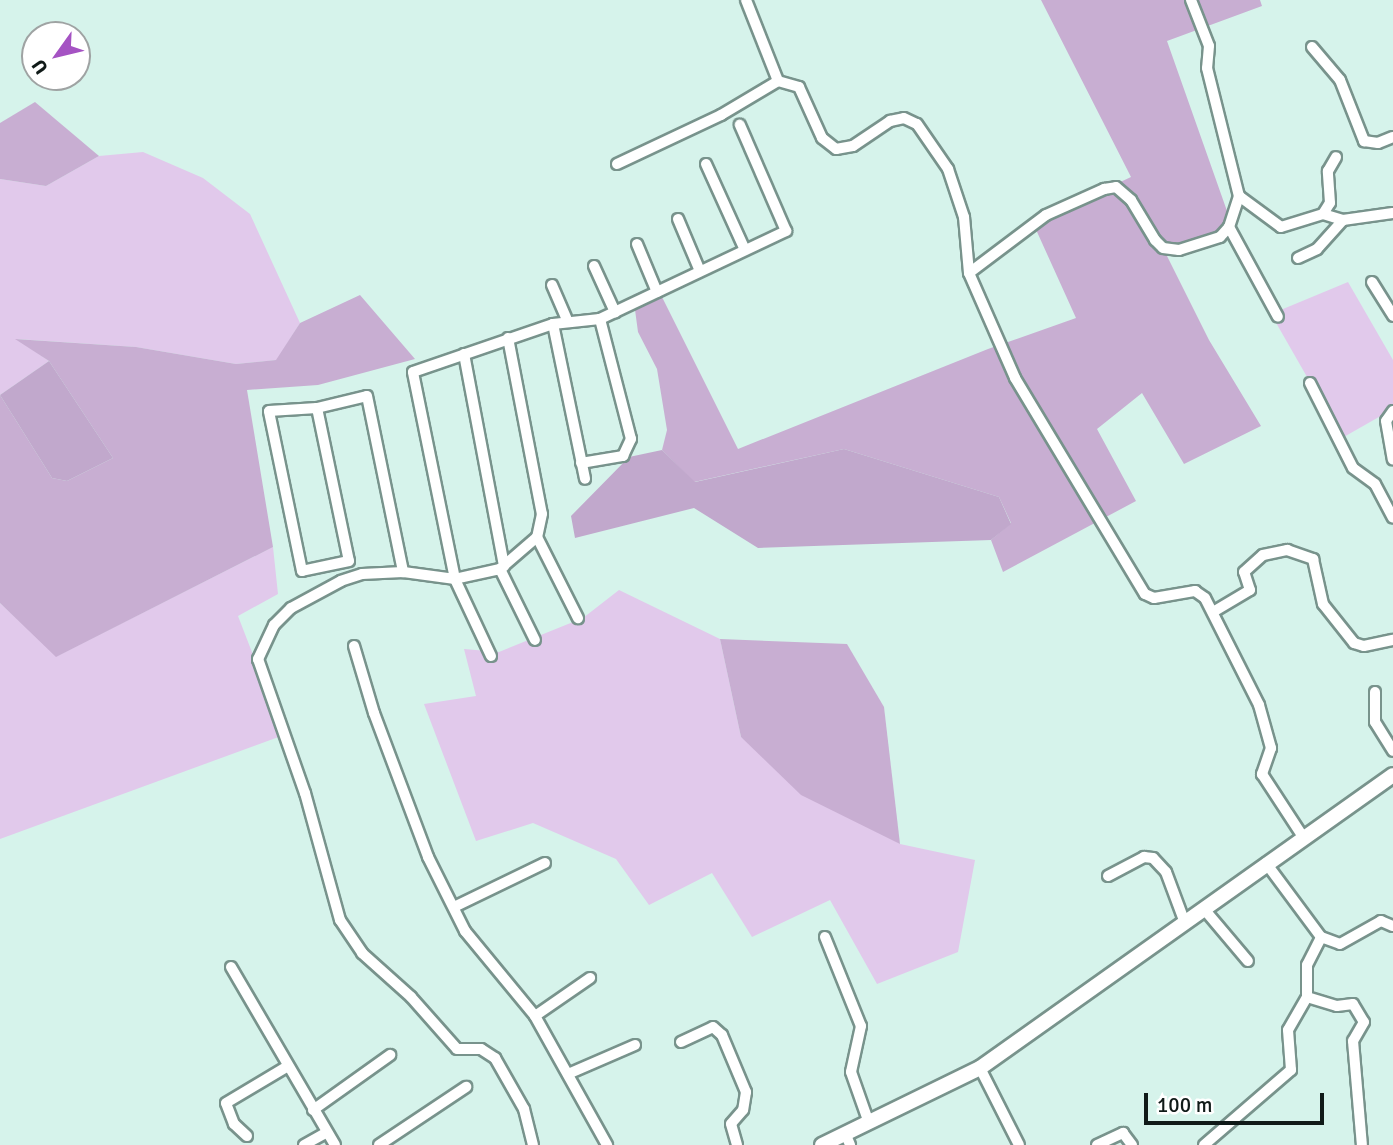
<!DOCTYPE html>
<style>
body{margin:0}
#map{position:relative;width:1393px;height:1145px;overflow:hidden;background:#d6f3eb;font-family:Signika,sans-serif}
div>[style]{position:absolute}
.green>*{inset:0;background:#e1c9eb}
.forest>*{inset:0;background:#c8aed2}
.water>*{inset:0;background:#c1a8cc}
.roads{filter:drop-shadow(2px 0 #78938c) drop-shadow(-2px 0 #78938c) drop-shadow(0 2px #78938c) drop-shadow(0 -2px #78938c)}
.street>*{height:10px;margin:-5px;padding:0 5px;transform-origin:5px;border-radius:5px;background:#fff}
.secondary>*{height:14px;margin:-7px;padding:0 7px;transform-origin:7px;border-radius:7px;background:#fff}
span{translate:-50% -50%;white-space:nowrap;text-align:center;line-height:1.15;-webkit-text-stroke:6px #fff;paint-order:stroke}
.north{position:absolute;left:21px;top:21px;width:70px;height:70px;box-sizing:border-box;background:#fff;border:2px solid #9fa3a3;border-radius:50%;rotate:236deg;font-size:19px;font-weight:700;line-height:28px;text-align:center;color:#101a18}
.north::after{content:'';display:block;margin:auto;width:24px;height:32px;background:#a553c3;clip-path:polygon(50% 0,100% 100%,50% 72%,0 100%)}
.scale{position:absolute;left:1144px;top:1093px;width:180px;height:32px;box-sizing:border-box;border:4px solid #101a18;border-top:0;padding-left:9px;font-size:21px;line-height:24px;white-space:nowrap;color:#101a18;-webkit-text-stroke:5px #fff;paint-order:stroke}
</style>
<div id="map">
<div class="green">
<div style="clip-path:polygon(143px 152px,203px 178px,250px 214px,300px 323px,277px 360px,236px 364px,136px 347px,17px 339px,49px 361px,0 395px,0 179px,46px 186px,99px 156px)"></div>
<div style="clip-path:polygon(1348px 282px,1393px 360px,1393px 409px,1342px 438px,1271px 314px)"></div>
<div style="clip-path:polygon(273px 547px,278px 594px,238px 616px,284px 735px,0 839px,0 603px,57px 656px)"></div>
<div style="clip-path:polygon(619px 590px,720px 639px,741px 737px,900px 844px,975px 860px,958px 952px,877px 984px,830px 900px,752px 937px,712px 873px,649px 905px,616px 859px,533px 823px,476px 841px,424px 704px,476px 696px,464px 649px,499px 652px,583px 618px)"></div>
</div>
<div class="forest">
<div style="clip-path:polygon(1041px 0,1260px 0,1262px 6px,1167px 41px,1233px 228px,1163px 248px,1209px 340px,1261px 426px,1184px 464px,1142px 393px,1097px 429px,1136px 501px,1003px 572px,991px 540px,1011px 523px,999px 497px,844px 449px,694px 482px,662px 450px,667px 430px,657px 369px,638px 332px,633px 295px,656px 285px,738px 449px,988px 349px,1076px 318px,1033px 223px,1131px 177px)"></div>
<div style="clip-path:polygon(35px 102px,99px 156px,46px 186px,0 179px,0 123px)"></div>
<div style="clip-path:polygon(360px 295px,415px 359px,318px 385px,247px 390px,273px 547px,56px 657px,0 603px,0 395px,52px 478px,67px 481px,113px 458px,49px 361px,15px 339px,136px 347px,236px 364px,276px 360px,300px 323px)"></div>
<div style="clip-path:polygon(720px 639px,847px 644px,884px 707px,900px 844px,801px 795px,741px 737px)"></div>
</div>
<div class="water">
<div style="clip-path:polygon(49px 361px,113px 458px,67px 481px,52px 478px,0 395px)"></div>
<div style="clip-path:polygon(844px 449px,999px 497px,1011px 524px,991px 540px,758px 548px,694px 508px,575px 538px,571px 516px,629px 457px,662px 450px,695px 482px)"></div>
</div>
<div class="roads">
<div class="street">
<div style="left:746px;top:0;width:87px;rotate:68.4deg"></div>
<div style="left:1191px;top:0;width:49px;rotate:68.6deg"></div>
<div style="left:1209px;top:46px;width:22px;rotate:95deg"></div>
<div style="left:1207px;top:68px;width:132px;rotate:76deg"></div>
<div style="left:1239px;top:196px;width:52px;rotate:36.4deg"></div>
<div style="left:1281px;top:227px;width:44px;rotate:-17.2deg"></div>
<div style="left:1323px;top:214px;width:21px;rotate:17deg"></div>
<div style="left:1343px;top:220px;width:50px;rotate:-8deg"></div>
<div style="left:1312px;top:47px;width:43px;rotate:49.7deg"></div>
<div style="left:1340px;top:80px;width:66px;rotate:68.5deg"></div>
<div style="left:1364px;top:141px;width:14px;rotate:8deg"></div>
<div style="left:1378px;top:143px;width:16px;rotate:-22deg"></div>
<div style="left:617px;top:164px;width:115px;rotate:-25.2deg"></div>
<div style="left:721px;top:115px;width:66px;rotate:-30.8deg"></div>
<div style="left:778px;top:81px;width:22px;rotate:16deg"></div>
<div style="left:799px;top:87px;width:56px;rotate:65.7deg"></div>
<div style="left:822px;top:138px;width:18px;rotate:38deg"></div>
<div style="left:836px;top:149px;width:17px;rotate:-10deg"></div>
<div style="left:853px;top:146px;width:45px;rotate:-34deg"></div>
<div style="left:890px;top:121px;width:14px;rotate:-12deg"></div>
<div style="left:904px;top:118px;width:14px;rotate:25deg"></div>
<div style="left:917px;top:124px;width:55px;rotate:55.4deg"></div>
<div style="left:948px;top:169px;width:51px;rotate:71.6deg"></div>
<div style="left:964px;top:217px;width:56px;rotate:84.9deg"></div>
<div style="left:969px;top:273px;width:115px;rotate:66.3deg"></div>
<div style="left:1015px;top:378px;width:252px;rotate:59deg"></div>
<div style="left:1145px;top:594px;width:10px;rotate:24deg"></div>
<div style="left:1154px;top:598px;width:42px;rotate:-9.7deg"></div>
<div style="left:1195px;top:591px;width:12px;rotate:35deg"></div>
<div style="left:1205px;top:598px;width:120px;rotate:63.2deg"></div>
<div style="left:1259px;top:705px;width:45px;rotate:74.4deg"></div>
<div style="left:1271px;top:748px;width:28px;rotate:109deg"></div>
<div style="left:1262px;top:774px;width:75px;rotate:56.9deg"></div>
<div style="left:706px;top:164px;width:94px;rotate:65.6deg"></div>
<div style="left:1323px;top:214px;width:13px;rotate:-58deg"></div>
<div style="left:1330px;top:203px;width:32px;rotate:-94deg"></div>
<div style="left:1328px;top:171px;width:16px;rotate:-60deg"></div>
<div style="left:678px;top:219px;width:56px;rotate:67.1deg"></div>
<div style="left:1229px;top:227px;width:102px;rotate:61.4deg"></div>
<div style="left:637px;top:244px;width:52px;rotate:67.4deg"></div>
<div style="left:1298px;top:258px;width:21px;rotate:-25deg"></div>
<div style="left:1317px;top:249px;width:39px;rotate:-48deg"></div>
<div style="left:594px;top:266px;width:51px;rotate:65.5deg"></div>
<div style="left:969px;top:273px;width:96px;rotate:-37deg"></div>
<div style="left:1046px;top:215px;width:64px;rotate:-24.1deg"></div>
<div style="left:1104px;top:189px;width:12px;rotate:-9deg"></div>
<div style="left:1116px;top:187px;width:20px;rotate:41deg"></div>
<div style="left:1131px;top:200px;width:47px;rotate:59deg"></div>
<div style="left:1155px;top:240px;width:11px;rotate:45deg"></div>
<div style="left:1163px;top:248px;width:16px;rotate:7deg"></div>
<div style="left:1179px;top:250px;width:43px;rotate:-17.6deg"></div>
<div style="left:1220px;top:237px;width:13px;rotate:-48deg"></div>
<div style="left:1229px;top:227px;width:33px;rotate:-72deg"></div>
<div style="left:1372px;top:282px;width:40px;rotate:58deg"></div>
<div style="left:552px;top:285px;width:40px;rotate:66.6deg"></div>
<div style="left:553px;top:324px;width:158px;rotate:78.3deg"></div>
<div style="left:508px;top:338px;width:179px;rotate:79.1deg"></div>
<div style="left:542px;top:514px;width:24px;rotate:102deg"></div>
<div style="left:537px;top:537px;width:49px;rotate:139.1deg"></div>
<div style="left:500px;top:569px;width:46px;rotate:167.5deg"></div>
<div style="left:455px;top:579px;width:52px;rotate:-172.3deg"></div>
<div style="left:403px;top:572px;width:41px;rotate:177.2deg"></div>
<div style="left:362px;top:574px;width:22px;rotate:162deg"></div>
<div style="left:341px;top:581px;width:57px;rotate:151.6deg"></div>
<div style="left:291px;top:608px;width:24px;rotate:135deg"></div>
<div style="left:274px;top:625px;width:38px;rotate:115deg"></div>
<div style="left:258px;top:659px;width:142px;rotate:70.7deg"></div>
<div style="left:305px;top:793px;width:132px;rotate:74.6deg"></div>
<div style="left:340px;top:920px;width:40px;rotate:56deg"></div>
<div style="left:362px;top:953px;width:66px;rotate:41.9deg"></div>
<div style="left:411px;top:997px;width:69px;rotate:48.5deg"></div>
<div style="left:457px;top:1049px;width:24px"></div>
<div style="left:481px;top:1049px;width:17px;rotate:33deg"></div>
<div style="left:495px;top:1058px;width:59px;rotate:60.4deg"></div>
<div style="left:524px;top:1109px;width:37px;rotate:76deg"></div>
<div style="left:464px;top:354px;width:216px;rotate:79.3deg"></div>
<div style="left:1310px;top:383px;width:95px;rotate:63.2deg"></div>
<div style="left:1353px;top:468px;width:27px;rotate:36deg"></div>
<div style="left:1375px;top:484px;width:38px;rotate:62deg"></div>
<div style="left:317px;top:408px;width:156px;rotate:78.2deg"></div>
<div style="left:349px;top:561px;width:48px;rotate:168deg"></div>
<div style="left:302px;top:571px;width:163px;rotate:-101.7deg"></div>
<div style="left:269px;top:411px;width:48px;rotate:-3.6deg"></div>
<div style="left:317px;top:408px;width:51px;rotate:-13.5deg"></div>
<div style="left:367px;top:396px;width:180px;rotate:78.4deg"></div>
<div style="left:1393px;top:411px;width:12px;rotate:125deg"></div>
<div style="left:1386px;top:421px;width:39px;rotate:80deg"></div>
<div style="left:581px;top:463px;width:43px;rotate:-9.5deg"></div>
<div style="left:623px;top:456px;width:19px;rotate:-65deg"></div>
<div style="left:631px;top:439px;width:124px;rotate:-104.5deg"></div>
<div style="left:537px;top:537px;width:91px;rotate:63.2deg"></div>
<div style="left:500px;top:569px;width:79px;rotate:63.8deg"></div>
<div style="left:1213px;top:612px;width:43px;rotate:-30.7deg"></div>
<div style="left:1250px;top:590px;width:19px;rotate:-108deg"></div>
<div style="left:1244px;top:572px;width:25px;rotate:-42deg"></div>
<div style="left:1263px;top:555px;width:25px;rotate:-12deg"></div>
<div style="left:1287px;top:550px;width:28px;rotate:19deg"></div>
<div style="left:1313px;top:559px;width:46px;rotate:77.5deg"></div>
<div style="left:1323px;top:604px;width:50px;rotate:51.5deg"></div>
<div style="left:1354px;top:643px;width:10px;rotate:17deg"></div>
<div style="left:1364px;top:646px;width:30px;rotate:-12deg"></div>
<div style="left:354px;top:646px;width:70px;rotate:73.4deg"></div>
<div style="left:374px;top:713px;width:154px;rotate:69.4deg"></div>
<div style="left:428px;top:857px;width:83px;rotate:63.4deg"></div>
<div style="left:465px;top:931px;width:110px;rotate:50.5deg"></div>
<div style="left:535px;top:1016px;width:148px;rotate:60.8deg"></div>
<div style="left:491px;top:656px;width:85px;rotate:-115.1deg"></div>
<div style="left:455px;top:579px;width:211px;rotate:-101.5deg"></div>
<div style="left:413px;top:372px;width:148px;rotate:-18.9deg"></div>
<div style="left:553px;top:324px;width:47px;rotate:-6.1deg"></div>
<div style="left:600px;top:319px;width:206px;rotate:-25.3deg"></div>
<div style="left:786px;top:231px;width:116px;rotate:-113.5deg"></div>
<div style="left:1375px;top:692px;width:30px;rotate:90deg"></div>
<div style="left:1375px;top:722px;width:34px;rotate:58deg"></div>
<div style="left:1266px;top:863px;width:92px;rotate:53.4deg"></div>
<div style="left:1321px;top:937px;width:20px;rotate:20deg"></div>
<div style="left:1340px;top:944px;width:47px;rotate:-29.3deg"></div>
<div style="left:1381px;top:921px;width:13px;rotate:23deg"></div>
<div style="left:1108px;top:876px;width:41px;rotate:-27.8deg"></div>
<div style="left:1144px;top:857px;width:9px;rotate:6deg"></div>
<div style="left:1153px;top:858px;width:19px;rotate:47deg"></div>
<div style="left:1166px;top:872px;width:54px;rotate:69.6deg"></div>
<div style="left:454px;top:907px;width:101px;rotate:-25.8deg"></div>
<div style="left:1204px;top:909px;width:68px;rotate:49.8deg"></div>
<div style="left:825px;top:937px;width:96px;rotate:68deg"></div>
<div style="left:861px;top:1026px;width:47px;rotate:102.3deg"></div>
<div style="left:851px;top:1072px;width:54px;rotate:70.6deg"></div>
<div style="left:231px;top:967px;width:206px;rotate:59.7deg"></div>
<div style="left:1307px;top:997px;width:31px;rotate:17deg"></div>
<div style="left:1337px;top:1006px;width:16px;rotate:-7deg"></div>
<div style="left:1353px;top:1004px;width:21px;rotate:59deg"></div>
<div style="left:1364px;top:1022px;width:22px;rotate:120deg"></div>
<div style="left:1353px;top:1041px;width:104px;rotate:85.1deg"></div>
<div style="left:535px;top:1016px;width:67px;rotate:-34.6deg"></div>
<div style="left:681px;top:1042px;width:35px;rotate:-25deg"></div>
<div style="left:713px;top:1027px;width:12px;rotate:42deg"></div>
<div style="left:722px;top:1035px;width:62px;rotate:67.2deg"></div>
<div style="left:746px;top:1092px;width:18px;rotate:99deg"></div>
<div style="left:743px;top:1110px;width:18px;rotate:131deg"></div>
<div style="left:731px;top:1124px;width:22px;rotate:74deg"></div>
<div style="left:980px;top:1068px;width:86px;rotate:63.1deg"></div>
<div style="left:568px;top:1074px;width:73px;rotate:-23.4deg"></div>
<div style="left:313px;top:1110px;width:95px;rotate:-35.5deg"></div>
<div style="left:846px;top:1135px;width:11px;rotate:68deg"></div>
<div style="left:247px;top:1136px;width:18px;rotate:-137deg"></div>
<div style="left:234px;top:1124px;width:22px;rotate:-111deg"></div>
<div style="left:226px;top:1103px;width:72px;rotate:-30.8deg"></div>
<div style="left:304px;top:1145px;width:26px;rotate:-29deg"></div>
<div style="left:379px;top:1145px;width:105px;rotate:-33.7deg"></div>
<div style="left:1097px;top:1145px;width:29px;rotate:-25deg"></div>
<div style="left:1123px;top:1133px;width:15px;rotate:53deg"></div>
<div style="left:1204px;top:1145px;width:115px;rotate:-40.8deg"></div>
<div style="left:1291px;top:1070px;width:40px;rotate:-94.3deg"></div>
<div style="left:1288px;top:1030px;width:38px;rotate:-60deg"></div>
<div style="left:1307px;top:997px;width:32px;rotate:-90deg"></div>
<div style="left:1307px;top:965px;width:31px;rotate:-63deg"></div>
</div>
<div class="secondary">
<div style="left:822px;top:1145px;width:176px;rotate:-26deg"></div>
<div style="left:980px;top:1068px;width:506px;rotate:-35.35deg"></div>
</div>
</div>
<div class="north">U</div>
<div class="scale">100 m</div>
</div>
